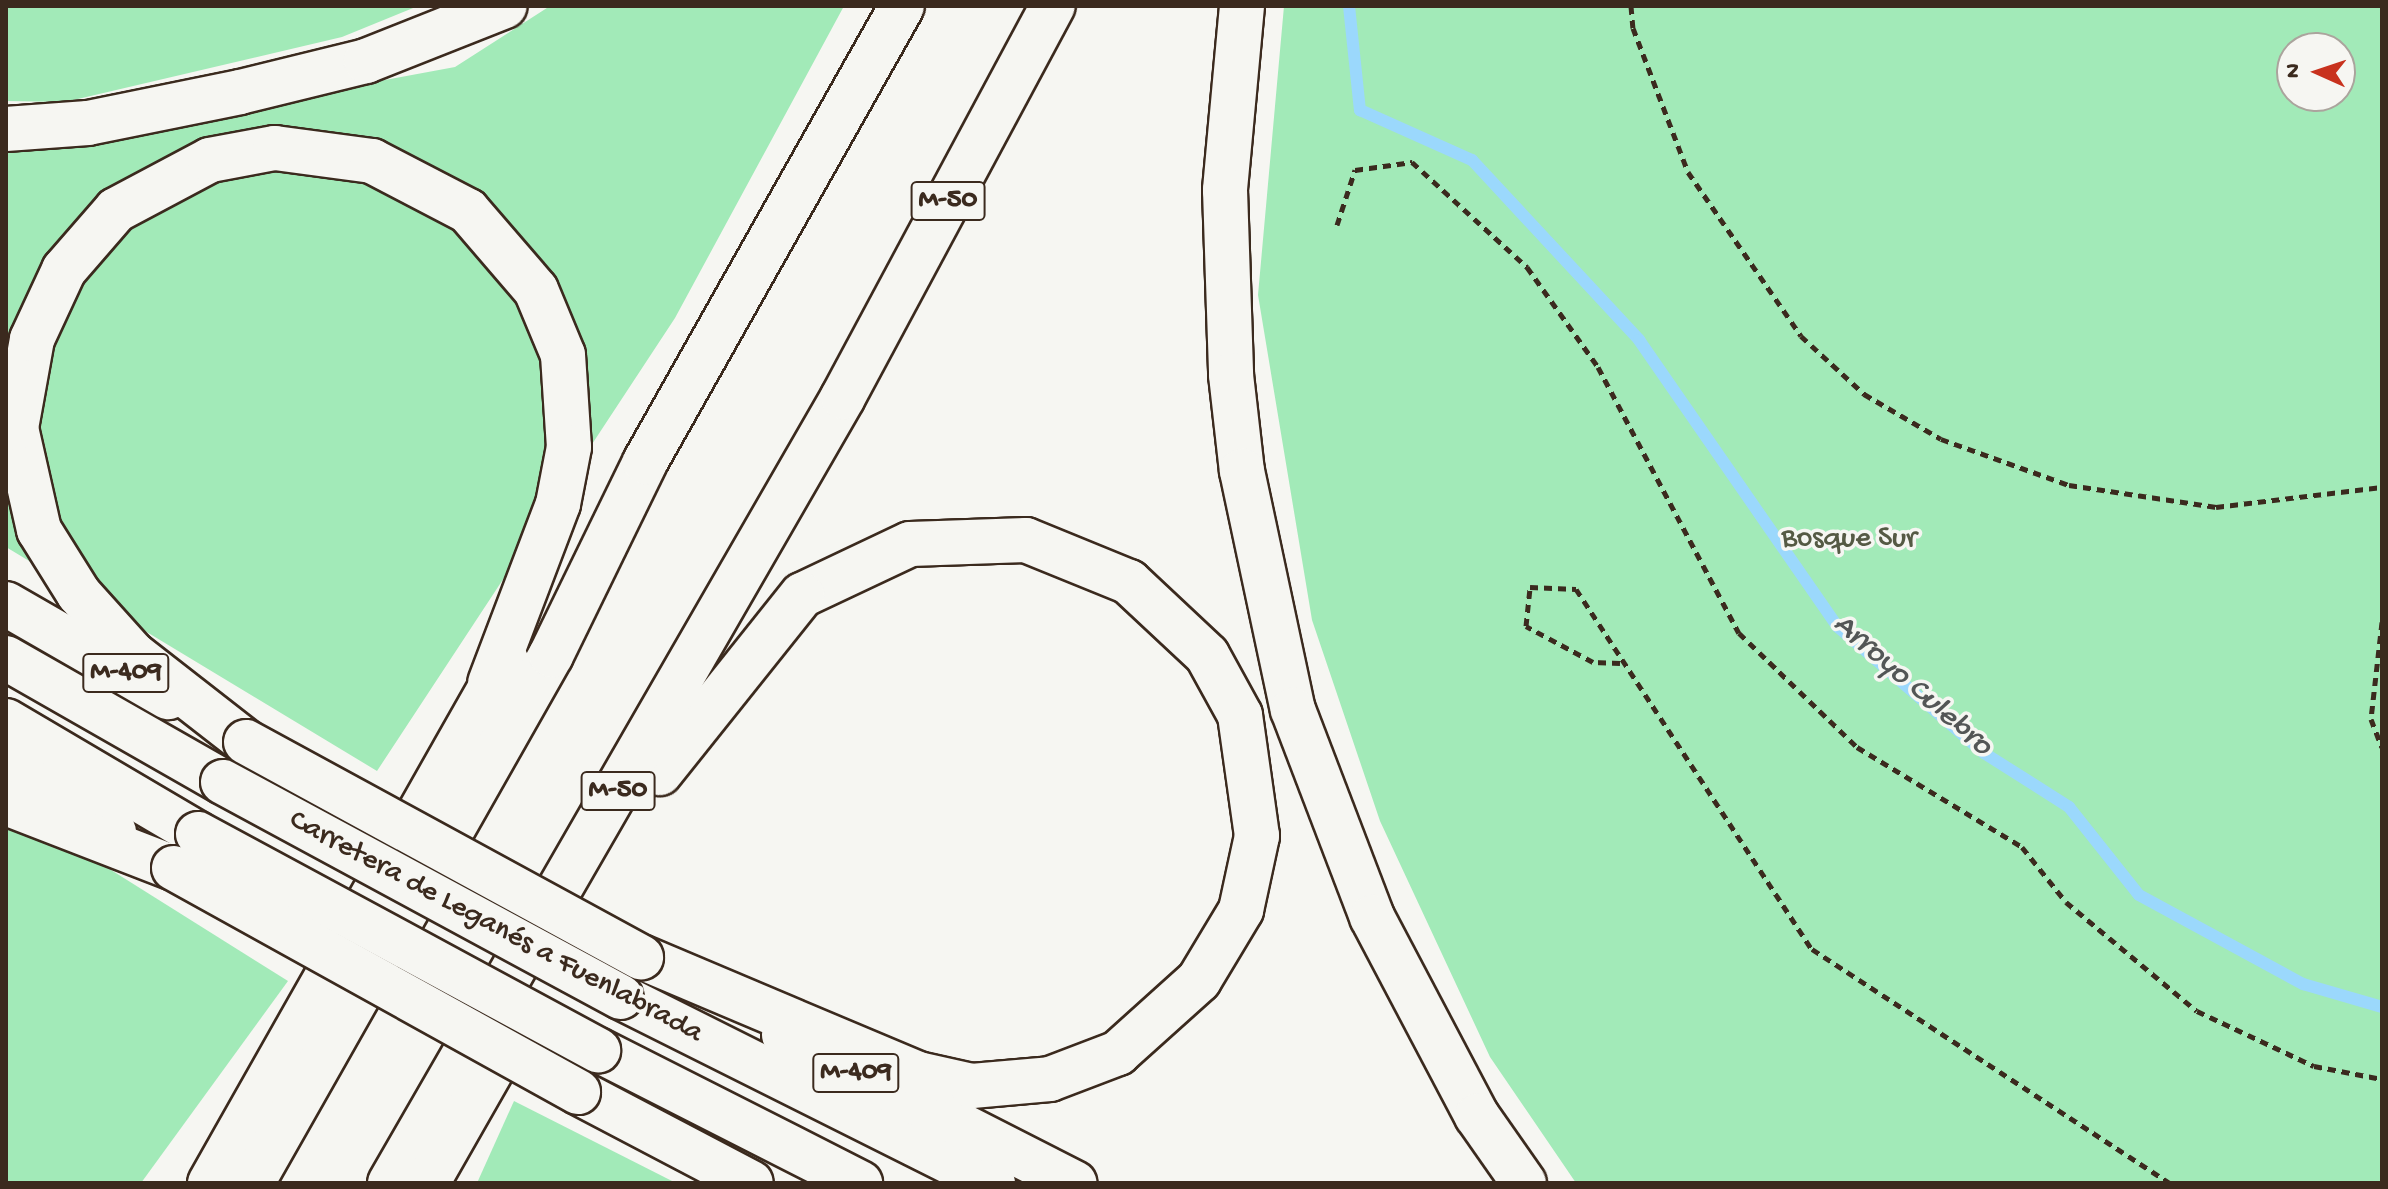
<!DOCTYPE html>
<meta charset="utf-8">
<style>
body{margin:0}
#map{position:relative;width:2388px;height:1189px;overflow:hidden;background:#f6f6f2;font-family:"Gochi Hand",sans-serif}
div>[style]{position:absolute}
.green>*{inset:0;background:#a2eab8}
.stream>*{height:12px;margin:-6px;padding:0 6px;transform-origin:6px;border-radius:6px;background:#9bd8fc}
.path>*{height:5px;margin-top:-2.5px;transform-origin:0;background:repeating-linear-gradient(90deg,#3b2a1e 0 8px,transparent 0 14px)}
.roads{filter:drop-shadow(2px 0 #3b2a1e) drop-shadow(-2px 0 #3b2a1e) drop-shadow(0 2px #3b2a1e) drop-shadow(0 -2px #3b2a1e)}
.trunk>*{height:44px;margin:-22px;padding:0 22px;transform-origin:22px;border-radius:22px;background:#f6f6f2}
.motorway>*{height:44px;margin:-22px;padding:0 22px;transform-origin:22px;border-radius:22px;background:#f6f6f2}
.bridges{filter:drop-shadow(2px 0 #3b2a1e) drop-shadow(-2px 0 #3b2a1e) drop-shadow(0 2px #3b2a1e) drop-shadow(0 -2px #3b2a1e)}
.trunk-bridge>*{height:44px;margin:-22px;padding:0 22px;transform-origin:22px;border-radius:22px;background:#f6f6f2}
span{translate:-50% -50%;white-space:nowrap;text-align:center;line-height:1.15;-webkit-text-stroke:7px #f6f6f2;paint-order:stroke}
.shield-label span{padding:2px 6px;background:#f6f6f2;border:2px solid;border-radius:6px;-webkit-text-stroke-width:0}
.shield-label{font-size:28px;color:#3b2a1e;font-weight:700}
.park-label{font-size:30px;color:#555a44}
.street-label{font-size:30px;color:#3b2a1e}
.water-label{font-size:32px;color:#535656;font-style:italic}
.frame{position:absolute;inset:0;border:8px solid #3b2a1e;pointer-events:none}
.north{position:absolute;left:2276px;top:32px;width:80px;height:80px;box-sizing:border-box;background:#f6f6f2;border:2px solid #aba49d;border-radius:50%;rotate:273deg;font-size:22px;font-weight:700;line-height:32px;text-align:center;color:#3b2a1e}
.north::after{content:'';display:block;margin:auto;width:28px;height:36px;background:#c8321e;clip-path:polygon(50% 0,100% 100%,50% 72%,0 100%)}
</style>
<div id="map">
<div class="green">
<div style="clip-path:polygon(6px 6px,418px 6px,342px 37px,65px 102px,6px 101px)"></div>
<div style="clip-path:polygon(550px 6px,844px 6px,675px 318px,377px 771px,6px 547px,6px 150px,455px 67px)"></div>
<div style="clip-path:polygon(evenodd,1284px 6px,2382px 6px,2382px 1183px,1576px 1183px,1490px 1057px,1380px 821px,1312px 620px,1258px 295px,1284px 6px,2292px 48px,2340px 48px,2340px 96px,2292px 96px,2292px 48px)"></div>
<div style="clip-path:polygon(6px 804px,288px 981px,141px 1183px,6px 1183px)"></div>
<div style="clip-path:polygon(514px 1101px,676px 1183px,477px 1183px)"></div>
</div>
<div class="stream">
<div style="left:1349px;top:6px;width:105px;rotate:84deg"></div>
<div style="left:1360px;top:110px;width:123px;rotate:24.1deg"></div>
<div style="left:1472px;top:160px;width:246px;rotate:47.1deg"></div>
<div style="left:1639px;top:340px;width:349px;rotate:55.3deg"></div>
<div style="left:1838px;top:627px;width:193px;rotate:40.8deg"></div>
<div style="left:1984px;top:753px;width:101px;rotate:32.4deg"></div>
<div style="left:2069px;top:807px;width:112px;rotate:51.5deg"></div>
<div style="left:2139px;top:895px;width:187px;rotate:28.5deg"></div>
<div style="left:2303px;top:984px;width:82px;rotate:16.2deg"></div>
</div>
<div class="path">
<div style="left:1631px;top:6px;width:22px;rotate:85deg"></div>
<div style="left:1633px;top:28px;width:154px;rotate:69.1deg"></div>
<div style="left:1688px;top:172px;width:199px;rotate:55.4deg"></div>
<div style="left:1801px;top:336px;width:86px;rotate:42.6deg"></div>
<div style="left:1864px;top:394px;width:89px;rotate:30.3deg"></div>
<div style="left:1941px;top:439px;width:136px;rotate:19.8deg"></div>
<div style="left:2069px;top:485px;width:149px;rotate:8.5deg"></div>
<div style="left:2216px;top:507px;width:167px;rotate:-6.9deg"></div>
<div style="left:1337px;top:225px;width:58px;rotate:-71.9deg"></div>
<div style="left:1355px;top:170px;width:58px;rotate:-8deg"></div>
<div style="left:1412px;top:162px;width:156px;rotate:42.4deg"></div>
<div style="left:1527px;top:267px;width:123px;rotate:54.6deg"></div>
<div style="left:1598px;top:367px;width:301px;rotate:62.1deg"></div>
<div style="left:1739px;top:633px;width:164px;rotate:44deg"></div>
<div style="left:1857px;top:747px;width:193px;rotate:31.2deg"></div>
<div style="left:2022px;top:847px;width:70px;rotate:51.3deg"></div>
<div style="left:2066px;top:902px;width:170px;rotate:39.8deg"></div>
<div style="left:2197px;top:1011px;width:129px;rotate:25.2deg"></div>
<div style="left:2314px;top:1066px;width:69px;rotate:10.8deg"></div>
<div style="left:2382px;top:622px;width:98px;rotate:96.5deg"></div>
<div style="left:2371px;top:719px;width:30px;rotate:69deg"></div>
<div style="left:1620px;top:663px;width:27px;rotate:-178deg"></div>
<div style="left:1593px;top:662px;width:76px;rotate:-151.8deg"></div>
<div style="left:1526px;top:626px;width:39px;rotate:-84deg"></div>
<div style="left:1530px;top:587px;width:46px;rotate:2.5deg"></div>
<div style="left:1576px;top:589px;width:430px;rotate:56.8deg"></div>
<div style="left:1812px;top:949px;width:428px;rotate:33.2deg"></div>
</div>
<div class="roads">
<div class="trunk">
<div style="left:6px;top:604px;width:187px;rotate:29.9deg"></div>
<div style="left:6px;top:658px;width:250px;rotate:29.7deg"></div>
<div style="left:6px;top:721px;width:223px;rotate:30.5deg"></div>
<div style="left:6px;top:767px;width:126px;rotate:31deg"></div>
<div style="left:621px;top:997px;width:416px;rotate:26.6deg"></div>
<div style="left:784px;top:1035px;width:326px;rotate:27deg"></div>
<div style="left:598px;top:1050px;width:294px;rotate:26.9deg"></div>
<div style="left:578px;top:1092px;width:195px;rotate:27.7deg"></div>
</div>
<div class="motorway">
<div style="left:1242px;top:6px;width:185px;rotate:95.3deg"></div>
<div style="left:1225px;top:190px;width:185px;rotate:88.1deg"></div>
<div style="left:1231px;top:375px;width:97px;rotate:83.5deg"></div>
<div style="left:1242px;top:471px;width:244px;rotate:78deg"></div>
<div style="left:1293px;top:710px;width:222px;rotate:69.1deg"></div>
<div style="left:1372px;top:917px;width:225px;rotate:62.2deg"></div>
<div style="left:1477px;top:1116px;width:82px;rotate:55deg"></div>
<div style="left:6px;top:129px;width:82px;rotate:-4.2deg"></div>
<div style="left:88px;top:123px;width:155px;rotate:-11.5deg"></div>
<div style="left:240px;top:92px;width:130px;rotate:-13.8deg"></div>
<div style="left:366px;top:61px;width:149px;rotate:-21.6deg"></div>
<div style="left:246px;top:742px;width:143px;rotate:-142.1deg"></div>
<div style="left:133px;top:654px;width:81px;rotate:-132deg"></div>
<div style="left:79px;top:594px;width:75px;rotate:-122deg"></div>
<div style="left:39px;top:530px;width:105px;rotate:-102.7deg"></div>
<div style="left:16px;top:428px;width:90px;rotate:-79.8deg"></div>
<div style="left:32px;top:339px;width:76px;rotate:-65.1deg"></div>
<div style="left:64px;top:270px;width:79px;rotate:-49.1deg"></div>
<div style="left:116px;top:210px;width:106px;rotate:-28deg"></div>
<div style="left:210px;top:160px;width:66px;rotate:-10.5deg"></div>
<div style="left:275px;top:148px;width:98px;rotate:7.6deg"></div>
<div style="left:372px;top:161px;width:108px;rotate:27.5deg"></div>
<div style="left:468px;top:211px;width:104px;rotate:49.3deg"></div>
<div style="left:536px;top:290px;width:70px;rotate:67.4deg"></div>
<div style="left:563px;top:355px;width:92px;rotate:86.3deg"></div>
<div style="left:569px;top:447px;width:58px;rotate:100.9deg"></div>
<div style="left:558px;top:504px;width:191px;rotate:110.8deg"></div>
<div style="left:6px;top:803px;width:180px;rotate:21.2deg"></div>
<div style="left:641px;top:957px;width:301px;rotate:22.9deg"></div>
<div style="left:918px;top:1074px;width:55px;rotate:12.5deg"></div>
<div style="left:972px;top:1086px;width:78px;rotate:-5.1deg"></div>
<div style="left:1050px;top:1079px;width:73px;rotate:-20.9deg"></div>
<div style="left:1118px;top:1053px;width:109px;rotate:-42deg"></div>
<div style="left:1199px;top:980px;width:82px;rotate:-59deg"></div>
<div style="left:1241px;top:910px;width:76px;rotate:-77.8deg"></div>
<div style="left:1257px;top:836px;width:122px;rotate:-98deg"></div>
<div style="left:1240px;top:715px;width:68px;rotate:-118.8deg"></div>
<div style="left:1207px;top:655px;width:107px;rotate:-136.9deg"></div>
<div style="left:1129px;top:582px;width:111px;rotate:-157.8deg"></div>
<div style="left:1026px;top:540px;width:116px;rotate:178deg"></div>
<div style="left:910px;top:544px;width:119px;rotate:154.7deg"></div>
<div style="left:802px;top:595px;width:228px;rotate:128.6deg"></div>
<div style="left:210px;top:1183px;width:601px;rotate:-60.49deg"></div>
<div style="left:252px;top:1183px;width:607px;rotate:-60.48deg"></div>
<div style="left:551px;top:655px;width:215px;rotate:-64deg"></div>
<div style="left:645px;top:462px;width:523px;rotate:-60.59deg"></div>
<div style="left:390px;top:1183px;width:907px;rotate:-60.04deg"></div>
<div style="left:843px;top:397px;width:444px;rotate:-61.8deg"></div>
<div style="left:427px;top:1183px;width:147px;rotate:-60.3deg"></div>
</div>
</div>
<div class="bridges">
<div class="trunk-bridge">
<div style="left:246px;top:742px;width:450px;rotate:28.6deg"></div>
<div style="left:223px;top:782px;width:452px;rotate:28.4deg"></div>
<div style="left:198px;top:834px;width:455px;rotate:28.4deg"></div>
<div style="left:174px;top:868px;width:462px;rotate:29deg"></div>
</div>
</div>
<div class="shield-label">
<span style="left:948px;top:201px">M-50</span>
<span style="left:126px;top:673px">M-409</span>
<span style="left:618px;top:791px">M-50</span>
<span style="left:856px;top:1073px">M-409</span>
</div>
<div class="park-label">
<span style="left:1849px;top:540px">Bosque Sur</span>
</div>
<div class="street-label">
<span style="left:495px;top:928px;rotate:28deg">Carretera de Leganés a Fuenlabrada</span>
</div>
<div class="water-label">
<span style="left:1912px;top:686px;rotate:41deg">Arroyo Culebro</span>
</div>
<div class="frame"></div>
<div class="north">N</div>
</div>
